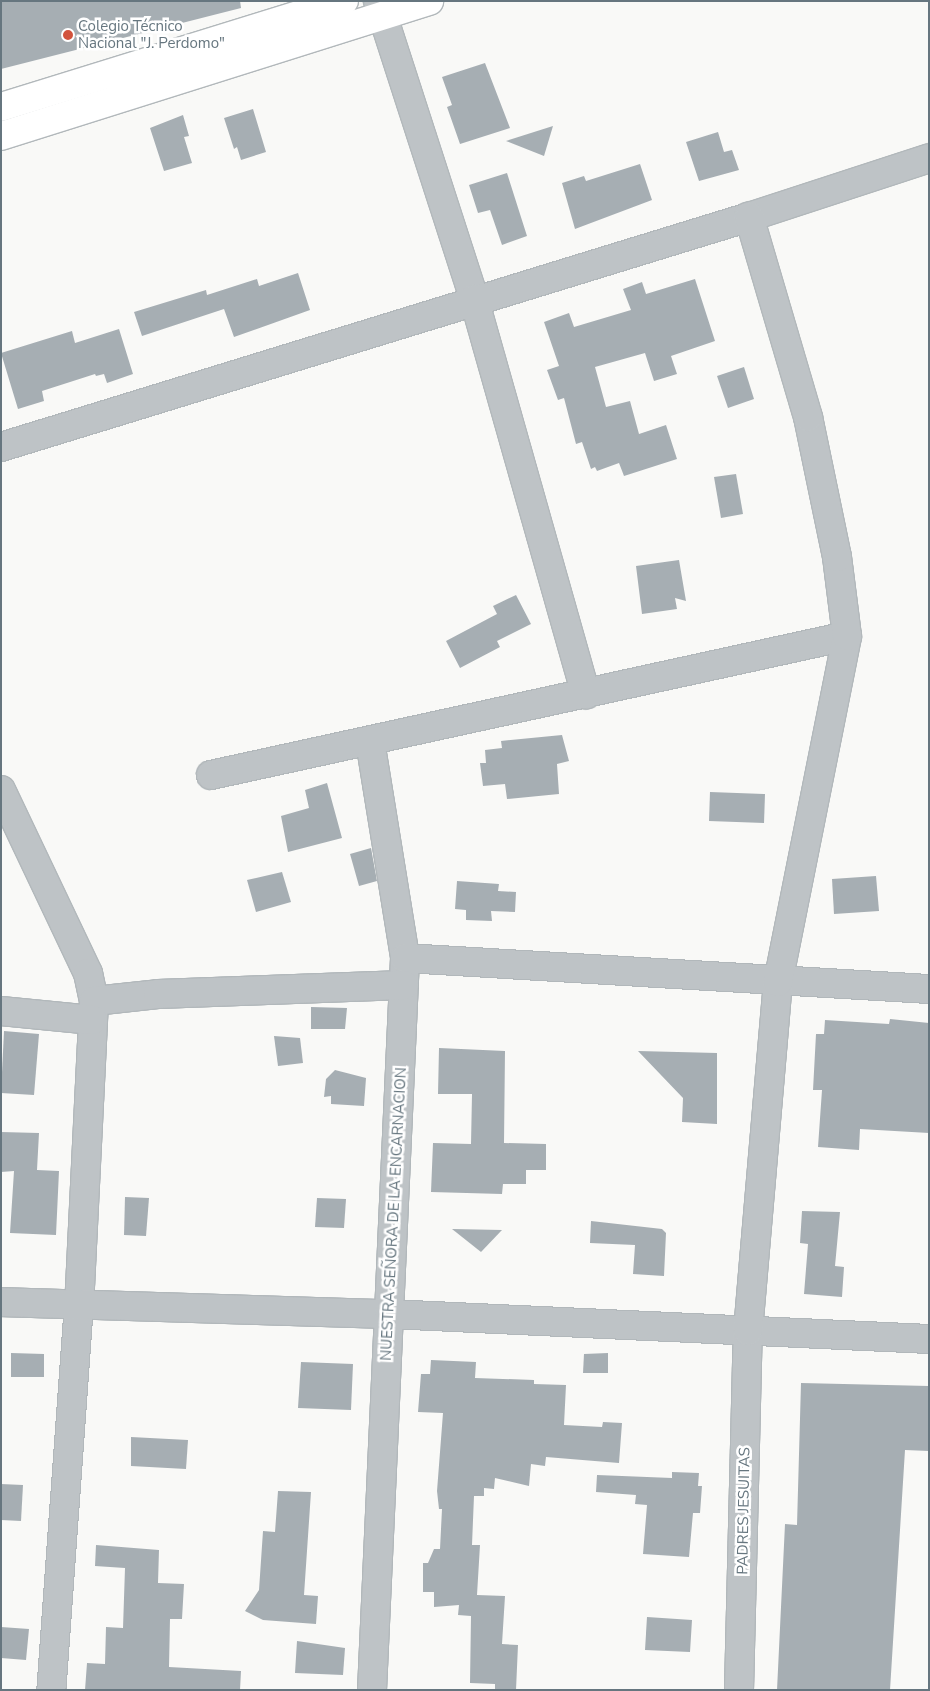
<!DOCTYPE html>
<meta charset="utf-8">
<style>
body{margin:0}
#map{position:relative;width:930px;height:1691px;overflow:hidden;background:#f9f9f7;font-family:"Nunito Sans",sans-serif}
div>[style]{position:absolute}
.building>*{inset:0;background:#a6aeb3}
.roads{filter:drop-shadow(1px 0 #b2b8bb) drop-shadow(-1px 0 #b2b8bb) drop-shadow(0 1px #b2b8bb) drop-shadow(0 -1px #b2b8bb)}
.minor>*{height:28px;margin:-14px;padding:0 14px;transform-origin:14px;border-radius:14px;background:#bec3c6}
.major>*{height:28px;margin:-14px;padding:0 14px;transform-origin:14px;border-radius:14px;background:#fff}
.dots>*{width:14px;height:14px;translate:-50% -50%;box-sizing:border-box;border:2px solid #fff;border-radius:50%}
span{translate:-50% -50%;white-space:nowrap;text-align:center;line-height:1.15;-webkit-text-stroke:5px #fff;paint-order:stroke}
.poi-label{font-size:15px;color:#66767f}
.left{translate:0 -50%;text-align:left}
.street-label{font-size:15px;color:#66767f}
.frame{position:absolute;inset:0;border:2px solid #66767f;pointer-events:none}
</style>
<div id="map">
<div class="building">
<div style="clip-path:polygon(1px 1px,240px 1px,241px 8px,1px 69px)"></div>
<div style="clip-path:polygon(485px 63px,510px 128px,460px 144px,447px 107px,452px 105px,442px 77px)"></div>
<div style="clip-path:polygon(253px 109px,266px 152px,241px 160px,237px 147px,234px 149px,224px 118px)"></div>
<div style="clip-path:polygon(183px 115px,189px 136px,184px 137px,192px 163px,164px 171px,150px 128px)"></div>
<div style="clip-path:polygon(553px 126px,544px 156px,506px 141px)"></div>
<div style="clip-path:polygon(718px 132px,724px 152px,732px 150px,739px 170px,699px 181px,686px 142px)"></div>
<div style="clip-path:polygon(640px 164px,652px 200px,575px 229px,562px 183px,584px 176px,586px 181px)"></div>
<div style="clip-path:polygon(507px 173px,527px 236px,502px 245px,490px 210px,478px 213px,469px 185px)"></div>
<div style="clip-path:polygon(298px 273px,310px 310px,234px 337px,224px 309px,142px 336px,134px 312px,206px 290px,207px 295px,257px 279px,259px 286px)"></div>
<div style="clip-path:polygon(695px 279px,715px 341px,671px 356px,677px 374px,654px 381px,645px 353px,595px 367px,606px 407px,630px 401px,639px 434px,666px 425px,677px 459px,624px 476px,619px 463px,597px 471px,595px 467px,591px 469px,582px 442px,576px 444px,564px 398px,558px 400px,547px 370px,559px 366px,544px 322px,569px 313px,574px 327px,631px 310px,623px 289px,642px 282px,646px 294px)"></div>
<div style="clip-path:polygon(119px 329px,133px 374px,107px 383px,104px 374px,96px 376px,95px 374px,42px 391px,44px 401px,18px 409px,1px 353px,72px 331px,75px 343px)"></div>
<div style="clip-path:polygon(744px 367px,754px 399px,728px 408px,717px 376px)"></div>
<div style="clip-path:polygon(736px 474px,743px 514px,721px 518px,714px 477px)"></div>
<div style="clip-path:polygon(679px 560px,686px 601px,675px 598px,677px 609px,642px 614px,636px 566px)"></div>
<div style="clip-path:polygon(516px 595px,531px 624px,497px 641px,500px 647px,460px 668px,446px 641px,497px 614px,493px 606px)"></div>
<div style="clip-path:polygon(562px 735px,569px 761px,557px 764px,559px 794px,507px 799px,505px 784px,483px 786px,480px 763px,486px 763px,485px 750px,502px 748px,501px 741px)"></div>
<div style="clip-path:polygon(327px 783px,342px 838px,288px 852px,281px 816px,309px 808px,305px 790px)"></div>
<div style="clip-path:polygon(710px 792px,765px 794px,764px 823px,709px 821px)"></div>
<div style="clip-path:polygon(371px 848px,377px 881px,359px 886px,350px 854px)"></div>
<div style="clip-path:polygon(282px 872px,291px 902px,256px 912px,247px 880px)"></div>
<div style="clip-path:polygon(876px 876px,879px 911px,834px 914px,832px 879px)"></div>
<div style="clip-path:polygon(457px 881px,499px 884px,498px 891px,516px 892px,515px 912px,491px 911px,492px 921px,466px 920px,466px 910px,455px 909px)"></div>
<div style="clip-path:polygon(311px 1007px,347px 1008px,345px 1029px,311px 1029px)"></div>
<div style="clip-path:polygon(890px 1019px,929px 1023px,929px 1133px,860px 1129px,859px 1150px,818px 1147px,822px 1090px,813px 1090px,816px 1034px,824px 1034px,825px 1020px,889px 1024px)"></div>
<div style="clip-path:polygon(4px 1031px,39px 1034px,34px 1095px,1px 1093px)"></div>
<div style="clip-path:polygon(274px 1036px,300px 1038px,303px 1063px,278px 1066px)"></div>
<div style="clip-path:polygon(439px 1048px,505px 1051px,504px 1143px,546px 1144px,546px 1170px,526px 1170px,526px 1184px,503px 1184px,502px 1194px,431px 1192px,433px 1143px,471px 1144px,472px 1094px,438px 1094px)"></div>
<div style="clip-path:polygon(638px 1051px,717px 1053px,717px 1124px,682px 1122px,683px 1098px)"></div>
<div style="clip-path:polygon(335px 1070px,366px 1078px,364px 1106px,331px 1104px,331px 1096px,324px 1097px,326px 1079px)"></div>
<div style="clip-path:polygon(1px 1132px,39px 1133px,37px 1170px,59px 1171px,56px 1235px,10px 1233px,14px 1171px,1px 1172px)"></div>
<div style="clip-path:polygon(125px 1197px,149px 1198px,146px 1236px,124px 1235px)"></div>
<div style="clip-path:polygon(317px 1198px,346px 1199px,344px 1228px,315px 1227px)"></div>
<div style="clip-path:polygon(802px 1211px,840px 1212px,835px 1266px,844px 1267px,842px 1297px,804px 1294px,808px 1244px,800px 1243px)"></div>
<div style="clip-path:polygon(591px 1221px,662px 1229px,666px 1233px,664px 1276px,633px 1274px,635px 1245px,590px 1243px)"></div>
<div style="clip-path:polygon(452px 1229px,502px 1230px,481px 1252px)"></div>
<div style="clip-path:polygon(11px 1353px,44px 1354px,44px 1377px,11px 1377px)"></div>
<div style="clip-path:polygon(608px 1353px,608px 1373px,583px 1373px,584px 1354px)"></div>
<div style="clip-path:polygon(431px 1360px,476px 1362px,475px 1378px,534px 1380px,534px 1384px,566px 1385px,564px 1425px,602px 1427px,603px 1422px,622px 1423px,619px 1463px,546px 1457px,545px 1466px,531px 1464px,529px 1486px,495px 1478px,494px 1489px,484px 1488px,484px 1496px,474px 1496px,472px 1545px,480px 1545px,477px 1595px,505px 1596px,502px 1644px,518px 1645px,516px 1690px,495px 1690px,495px 1684px,470px 1683px,471px 1616px,458px 1615px,459px 1605px,434px 1607px,434px 1592px,423px 1592px,423px 1563px,428px 1563px,434px 1549px,440px 1549px,442px 1509px,439px 1509px,437px 1491px,443px 1413px,418px 1412px,421px 1374px,430px 1374px)"></div>
<div style="clip-path:polygon(301px 1362px,353px 1364px,351px 1410px,298px 1408px)"></div>
<div style="clip-path:polygon(801px 1383px,929px 1386px,929px 1451px,905px 1450px,890px 1690px,777px 1690px,785px 1524px,797px 1525px)"></div>
<div style="clip-path:polygon(131px 1437px,188px 1440px,186px 1469px,131px 1466px)"></div>
<div style="clip-path:polygon(672px 1472px,699px 1473px,698px 1486px,702px 1486px,700px 1513px,693px 1513px,689px 1557px,643px 1554px,647px 1505px,635px 1504px,636px 1495px,596px 1492px,597px 1475px,672px 1478px)"></div>
<div style="clip-path:polygon(1px 1484px,23px 1485px,21px 1521px,1px 1520px)"></div>
<div style="clip-path:polygon(278px 1491px,311px 1492px,304px 1595px,318px 1596px,316px 1624px,263px 1620px,245px 1611px,259px 1590px,263px 1531px,275px 1532px)"></div>
<div style="clip-path:polygon(96px 1545px,159px 1550px,158px 1583px,184px 1584px,182px 1619px,170px 1619px,169px 1667px,241px 1671px,240px 1690px,85px 1690px,87px 1663px,105px 1664px,106px 1627px,123px 1628px,125px 1568px,95px 1566px)"></div>
<div style="clip-path:polygon(647px 1617px,692px 1620px,690px 1652px,645px 1650px)"></div>
<div style="clip-path:polygon(1px 1627px,29px 1629px,26px 1660px,1px 1658px)"></div>
<div style="clip-path:polygon(297px 1641px,345px 1648px,343px 1675px,295px 1673px)"></div>
</div>
<div class="roads">
<div class="minor">
<div style="left:378px;top:1px;width:313px;rotate:72.1deg"></div>
<div style="left:474px;top:299px;width:411px;rotate:74.2deg"></div>
<div style="left:1px;top:447px;width:783px;rotate:-17.09deg"></div>
<div style="left:749px;top:217px;width:189px;rotate:-18.1deg"></div>
<div style="left:370px;top:741px;width:220px;rotate:80.8deg"></div>
<div style="left:405px;top:958px;width:733px;rotate:92.58deg"></div>
<div style="left:211px;top:775px;width:651px;rotate:-12.33deg"></div>
<div style="left:1px;top:790px;width:203px;rotate:64.6deg"></div>
<div style="left:88px;top:973px;width:29px;rotate:78deg"></div>
<div style="left:94px;top:1001px;width:303px;rotate:92.8deg"></div>
<div style="left:79px;top:1304px;width:387px;rotate:94.1deg"></div>
<div style="left:405px;top:958px;width:525px;rotate:3.39deg"></div>
<div style="left:94px;top:1001px;width:64px;rotate:-6.2deg"></div>
<div style="left:158px;top:994px;width:246px;rotate:-2.1deg"></div>
<div style="left:1px;top:1011px;width:92px;rotate:5.6deg"></div>
<div style="left:1px;top:1302px;width:388px;rotate:1.8deg"></div>
<div style="left:389px;top:1314px;width:541px;rotate:2.65deg"></div>
<div style="left:739px;top:1690px;width:359px;rotate:-88.6deg"></div>
<div style="left:748px;top:1331px;width:350px;rotate:-85.1deg"></div>
<div style="left:778px;top:982px;width:353px;rotate:-78.7deg"></div>
<div style="left:847px;top:636px;width:80px;rotate:-97.2deg"></div>
<div style="left:837px;top:557px;width:143px;rotate:-101.7deg"></div>
<div style="left:808px;top:417px;width:209px;rotate:-106.4deg"></div>
</div>
<div class="major">
<div style="left:1px;top:107px;width:359px;rotate:-17.2deg"></div>
<div style="left:1px;top:136px;width:449px;rotate:-17.5deg"></div>
</div>
</div>
<div class="dots">
<div style="left:68px;top:35px;background:#d2533d"></div>
</div>
<div class="poi-label">
<span class="left" style="left:78px;top:35px">Colegio Técnico<br>Nacional "J. Perdomo"</span>
</div>
<div class="street-label">
<span style="left:394px;top:1214px;rotate:-87deg">NUESTRA SEÑORA DE LA ENCARNACION</span>
<span style="left:744px;top:1511px;rotate:-89deg">PADRES JESUITAS</span>
</div>
<div class="frame"></div>
</div>
